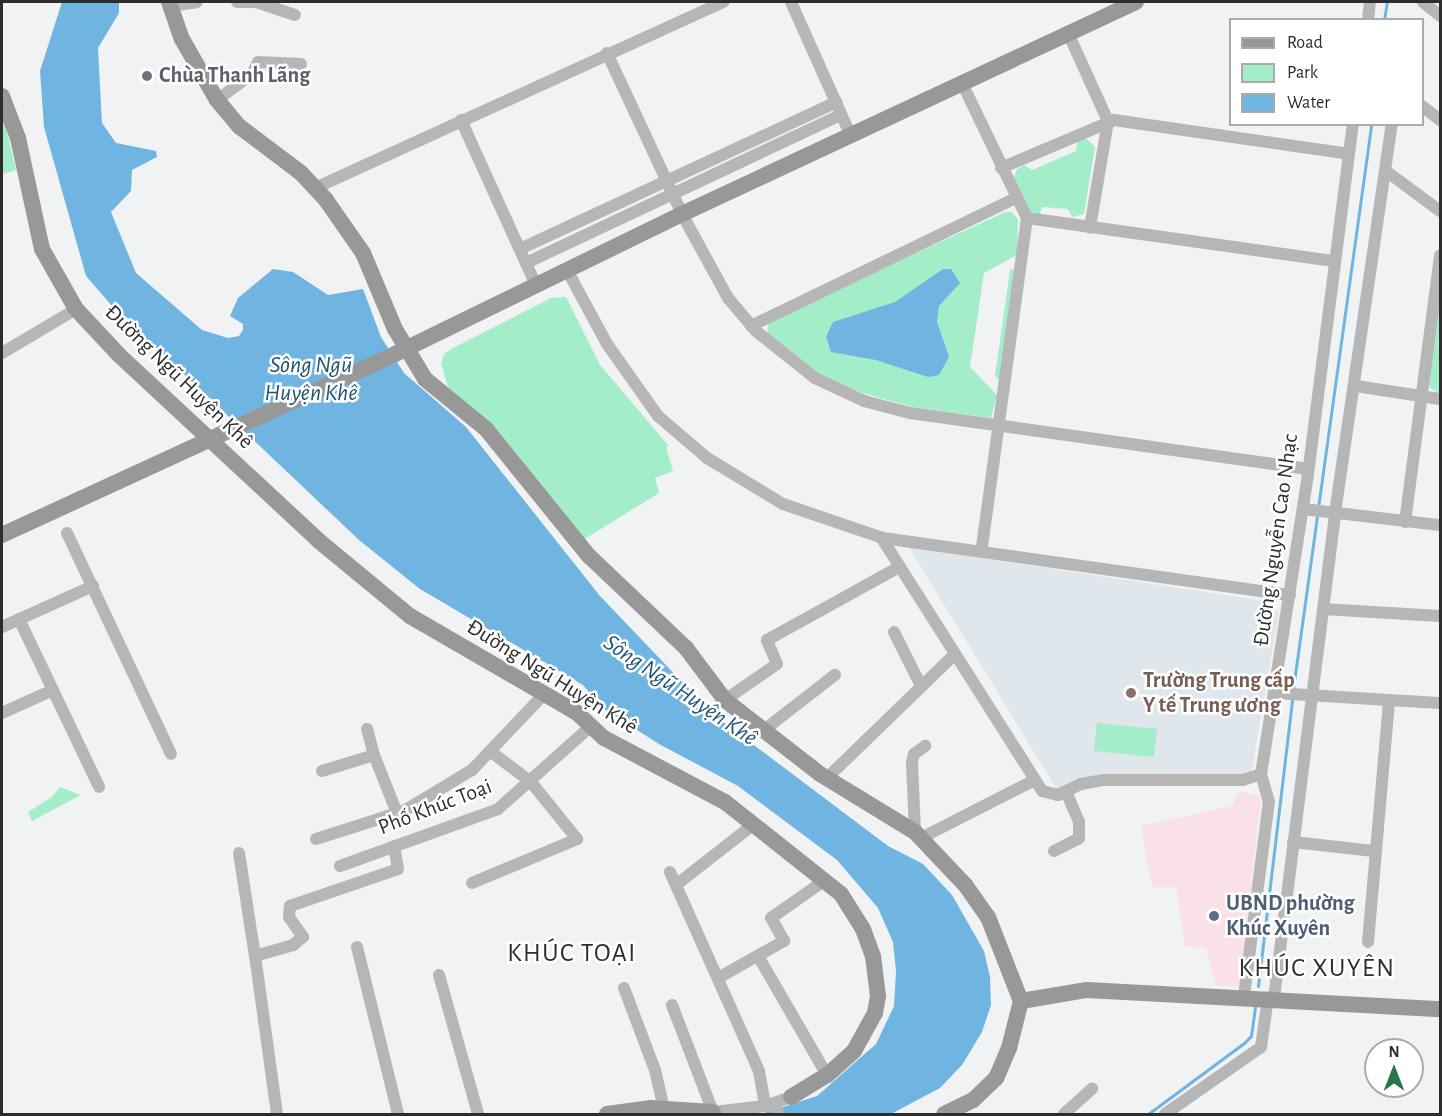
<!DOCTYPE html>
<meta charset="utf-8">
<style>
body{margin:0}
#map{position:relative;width:1442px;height:1116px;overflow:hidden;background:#f1f2f3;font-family:"Alegreya Sans",sans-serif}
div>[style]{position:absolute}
.commercial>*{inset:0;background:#fae0e7}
.built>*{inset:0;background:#dfe6ec}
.green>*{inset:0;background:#a3edc8}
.water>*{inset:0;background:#70b5e2}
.stream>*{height:3px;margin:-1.5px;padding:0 1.5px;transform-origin:1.5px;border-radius:1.5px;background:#70b5e2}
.street>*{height:12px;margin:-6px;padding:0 6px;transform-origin:6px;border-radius:6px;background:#b6b6b6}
.secondary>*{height:16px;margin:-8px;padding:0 8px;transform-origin:8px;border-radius:8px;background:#999898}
.dots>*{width:16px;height:16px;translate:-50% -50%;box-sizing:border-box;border:3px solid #fff;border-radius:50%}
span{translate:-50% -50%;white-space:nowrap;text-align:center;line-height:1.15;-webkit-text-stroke:5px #fff;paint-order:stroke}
.worship-label{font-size:22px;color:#5b616d;font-weight:700}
.left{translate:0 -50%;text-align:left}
.street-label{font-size:22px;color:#2c2d2d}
.education-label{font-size:22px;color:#785e54;font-weight:700}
.service-label{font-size:22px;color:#4e5e75;font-weight:700}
.water-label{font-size:24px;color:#215574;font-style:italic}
.quarter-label{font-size:26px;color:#2c2d2d;letter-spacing:1.5px}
.frame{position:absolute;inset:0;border:3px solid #2c2d2d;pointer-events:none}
.legend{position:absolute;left:1229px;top:18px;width:195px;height:108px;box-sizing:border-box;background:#fff;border:2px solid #ababab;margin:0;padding:8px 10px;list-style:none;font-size:18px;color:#2c2d2d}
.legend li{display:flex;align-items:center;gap:12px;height:30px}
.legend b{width:30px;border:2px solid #ababab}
.north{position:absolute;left:1364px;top:1038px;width:60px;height:60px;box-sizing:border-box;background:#fff;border:2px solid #ababab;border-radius:50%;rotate:0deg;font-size:16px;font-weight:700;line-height:24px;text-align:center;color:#2c2d2d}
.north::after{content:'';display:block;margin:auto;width:21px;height:27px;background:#25784a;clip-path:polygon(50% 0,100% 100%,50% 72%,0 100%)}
</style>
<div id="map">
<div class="commercial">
<div style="clip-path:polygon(1239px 791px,1261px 796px,1240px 987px,1216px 985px,1206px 948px,1185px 946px,1176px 887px,1152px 887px,1141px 826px,1232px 806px)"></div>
</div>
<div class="built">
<div style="clip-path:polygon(909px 547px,1264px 601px,1279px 612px,1251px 774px,1246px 777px,1114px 774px,1056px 788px)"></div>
</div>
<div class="green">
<div style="clip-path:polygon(2px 111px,16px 170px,2px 174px)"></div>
<div style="clip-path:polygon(1078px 139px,1087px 139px,1095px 147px,1084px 214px,1072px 217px,1068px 209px,1043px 207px,1039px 214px,1028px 211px,1014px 179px,1016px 170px,1024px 165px,1032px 170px,1076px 151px)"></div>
<div style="clip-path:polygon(1005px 212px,1011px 212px,1018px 219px,1017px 255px,984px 273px,970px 367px,997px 395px,991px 418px,913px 407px,862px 393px,818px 373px,767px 332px,768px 324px,791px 311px)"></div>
<div style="clip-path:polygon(1016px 269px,1000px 381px,995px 376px,1010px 270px)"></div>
<div style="clip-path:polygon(566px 297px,600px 365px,669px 446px,666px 447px,673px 471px,655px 478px,659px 493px,583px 540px,490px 427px,448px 387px,441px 363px,444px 354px,451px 349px,551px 298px)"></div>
<div style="clip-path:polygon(1440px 298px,1440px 393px,1430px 388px,1429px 381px)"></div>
<div style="clip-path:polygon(1097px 723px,1157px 729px,1154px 757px,1094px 751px)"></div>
<div style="clip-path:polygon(60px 787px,81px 795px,32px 821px,28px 812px,52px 797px)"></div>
</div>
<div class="water">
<div style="clip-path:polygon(62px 2px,119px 2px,119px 13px,98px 48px,102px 123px,116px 143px,156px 151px,157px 157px,132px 170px,131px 191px,111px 212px,136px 273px,202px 330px,228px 338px,239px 336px,243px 330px,243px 324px,230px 316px,238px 298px,273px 269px,293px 272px,328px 295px,363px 289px,381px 337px,404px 373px,466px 427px,600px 596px,685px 685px,722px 721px,888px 846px,923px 864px,952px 895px,984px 951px,990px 977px,991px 1005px,982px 1032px,962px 1065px,940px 1088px,891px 1114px,761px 1114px,817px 1096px,876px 1044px,894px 1006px,896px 971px,893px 942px,878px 908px,837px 860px,738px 786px,659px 744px,604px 709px,583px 685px,420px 589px,359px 540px,112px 306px,86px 276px,44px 127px,40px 71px)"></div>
<div style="clip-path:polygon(943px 269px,951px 269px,960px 283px,939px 306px,937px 322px,949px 357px,939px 375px,928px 377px,876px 360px,831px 352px,826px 337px,833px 322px,895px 302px)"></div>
</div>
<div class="stream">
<div style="left:1384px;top:20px;width:18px;rotate:-81deg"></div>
<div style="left:1318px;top:508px;width:388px;rotate:-82.1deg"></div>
<div style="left:1293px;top:689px;width:176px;rotate:-82.1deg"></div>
<div style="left:1258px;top:986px;width:289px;rotate:-83.2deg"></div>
<div style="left:1148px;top:1114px;width:119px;rotate:-36.5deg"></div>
<div style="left:1244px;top:1043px;width:10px;rotate:-45deg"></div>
<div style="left:1251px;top:1036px;width:30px;rotate:-82deg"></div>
</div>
<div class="street">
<div style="left:237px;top:2px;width:19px"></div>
<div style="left:256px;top:2px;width:41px;rotate:18.4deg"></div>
<div style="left:791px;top:2px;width:145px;rotate:65.9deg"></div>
<div style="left:1423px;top:2px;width:22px;rotate:39deg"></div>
<div style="left:170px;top:6px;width:27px;rotate:-8deg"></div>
<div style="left:1368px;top:20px;width:18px;rotate:-84deg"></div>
<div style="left:1068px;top:33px;width:97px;rotate:65.6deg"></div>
<div style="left:1108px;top:121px;width:108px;rotate:99.6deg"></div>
<div style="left:607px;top:53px;width:178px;rotate:65deg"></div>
<div style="left:682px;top:214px;width:96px;rotate:61.3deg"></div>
<div style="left:728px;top:298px;width:43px;rotate:49.7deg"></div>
<div style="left:756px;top:331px;width:75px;rotate:38.5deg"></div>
<div style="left:815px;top:378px;width:54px;rotate:25.1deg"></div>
<div style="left:864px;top:401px;width:48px;rotate:14.6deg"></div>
<div style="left:910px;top:413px;width:402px;rotate:8deg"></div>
<div style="left:962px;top:83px;width:150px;rotate:64.3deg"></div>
<div style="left:1027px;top:218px;width:337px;rotate:97.8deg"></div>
<div style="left:217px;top:100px;width:44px;rotate:-36.6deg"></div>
<div style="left:252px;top:74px;width:13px;rotate:-63deg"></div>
<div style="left:258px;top:62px;width:43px;rotate:2.7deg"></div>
<div style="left:1422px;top:106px;width:23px;rotate:38deg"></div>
<div style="left:461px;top:120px;width:181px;rotate:65.6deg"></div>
<div style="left:1001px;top:168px;width:123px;rotate:-23deg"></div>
<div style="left:1114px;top:120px;width:237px;rotate:8.2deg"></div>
<div style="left:1386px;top:171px;width:67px;rotate:36.5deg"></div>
<div style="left:315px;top:188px;width:449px;rotate:-24.5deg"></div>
<div style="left:1027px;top:218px;width:310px;rotate:8deg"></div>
<div style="left:520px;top:249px;width:349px;rotate:-24.9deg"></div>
<div style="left:526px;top:263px;width:348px;rotate:-25.2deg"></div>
<div style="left:567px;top:270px;width:84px;rotate:61.6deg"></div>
<div style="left:607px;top:344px;width:88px;rotate:54.7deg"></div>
<div style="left:658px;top:416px;width:65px;rotate:40.6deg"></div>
<div style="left:707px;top:458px;width:89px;rotate:31.2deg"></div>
<div style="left:783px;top:504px;width:106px;rotate:18.8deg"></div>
<div style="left:883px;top:538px;width:411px;rotate:8deg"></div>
<div style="left:751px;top:326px;width:294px;rotate:-25.8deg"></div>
<div style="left:2px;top:353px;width:86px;rotate:-30.7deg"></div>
<div style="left:1356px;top:386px;width:85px;rotate:8.8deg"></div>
<div style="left:1303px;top:509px;width:138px;rotate:6.7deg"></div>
<div style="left:1405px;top:522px;width:269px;rotate:-82.5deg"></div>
<div style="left:67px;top:533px;width:244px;rotate:64.8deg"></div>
<div style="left:881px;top:537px;width:301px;rotate:57.6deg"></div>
<div style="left:1042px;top:791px;width:16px;rotate:14deg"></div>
<div style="left:1058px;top:795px;width:25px;rotate:-26deg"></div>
<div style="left:1081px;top:784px;width:22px;rotate:-10deg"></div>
<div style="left:1103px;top:780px;width:140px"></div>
<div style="left:1243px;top:780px;width:19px;rotate:-18deg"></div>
<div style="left:1323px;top:609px;width:117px;rotate:3.4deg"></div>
<div style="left:19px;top:619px;width:186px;rotate:64.5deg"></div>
<div style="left:2px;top:627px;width:100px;rotate:-24.3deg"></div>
<div style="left:894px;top:632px;width:60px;rotate:63.4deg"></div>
<div style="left:1275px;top:693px;width:114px;rotate:3.5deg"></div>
<div style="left:725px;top:700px;width:63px;rotate:-34.7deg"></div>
<div style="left:777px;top:664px;width:26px;rotate:-113deg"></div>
<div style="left:767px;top:640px;width:151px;rotate:-28.9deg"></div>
<div style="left:2px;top:713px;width:56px;rotate:-24.3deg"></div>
<div style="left:764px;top:730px;width:90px;rotate:-37.8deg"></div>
<div style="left:374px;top:755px;width:62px;rotate:68.4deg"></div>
<div style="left:322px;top:771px;width:54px;rotate:-17.1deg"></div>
<div style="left:374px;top:755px;width:27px;rotate:-105deg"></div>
<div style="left:827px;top:778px;width:177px;rotate:-44.1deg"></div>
<div style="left:915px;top:832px;width:70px;rotate:-92.5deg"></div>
<div style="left:912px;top:762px;width:8px;rotate:-76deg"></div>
<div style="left:914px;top:754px;width:14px;rotate:-36deg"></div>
<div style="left:921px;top:838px;width:128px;rotate:-27deg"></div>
<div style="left:316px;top:839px;width:92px;rotate:-17.7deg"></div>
<div style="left:404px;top:811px;width:79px;rotate:-31.1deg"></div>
<div style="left:472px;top:770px;width:105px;rotate:-46.5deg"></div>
<div style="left:1293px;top:842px;width:81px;rotate:6.4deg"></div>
<div style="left:1054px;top:851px;width:28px;rotate:-27deg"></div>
<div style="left:1079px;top:838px;width:16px;rotate:-90deg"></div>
<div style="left:1079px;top:822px;width:33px;rotate:-113deg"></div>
<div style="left:239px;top:853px;width:104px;rotate:81.2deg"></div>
<div style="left:340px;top:866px;width:168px;rotate:-19.8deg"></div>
<div style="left:498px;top:809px;width:125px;rotate:-41.7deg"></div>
<div style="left:670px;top:872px;width:218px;rotate:65.9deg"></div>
<div style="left:759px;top:1071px;width:36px;rotate:80deg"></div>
<div style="left:472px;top:883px;width:114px;rotate:-22.7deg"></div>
<div style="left:577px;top:839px;width:73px;rotate:-128.9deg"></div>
<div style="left:531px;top:782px;width:51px;rotate:-142.9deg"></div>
<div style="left:676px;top:885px;width:99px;rotate:-38deg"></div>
<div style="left:1368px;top:942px;width:243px;rotate:-85deg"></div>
<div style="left:1389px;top:700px;width:51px;rotate:3.4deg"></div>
<div style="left:357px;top:947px;width:172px;rotate:76.2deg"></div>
<div style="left:758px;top:956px;width:138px;rotate:59.9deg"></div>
<div style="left:439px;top:975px;width:144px;rotate:74.3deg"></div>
<div style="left:718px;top:978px;width:76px;rotate:-29.3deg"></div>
<div style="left:784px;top:941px;width:26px;rotate:-119deg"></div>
<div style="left:771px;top:918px;width:66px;rotate:-35.1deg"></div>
<div style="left:624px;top:988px;width:88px;rotate:69.3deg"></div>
<div style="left:655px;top:1070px;width:40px;rotate:77deg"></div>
<div style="left:1244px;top:996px;width:196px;rotate:-82.7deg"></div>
<div style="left:1269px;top:802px;width:29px;rotate:-106deg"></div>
<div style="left:1261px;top:774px;width:12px;rotate:-81deg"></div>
<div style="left:1263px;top:762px;width:291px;rotate:-81.1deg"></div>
<div style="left:1308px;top:474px;width:353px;rotate:-82.7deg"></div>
<div style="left:1274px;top:998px;width:489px;rotate:-82.8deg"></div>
<div style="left:1335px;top:513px;width:393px;rotate:-81.7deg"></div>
<div style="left:672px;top:1005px;width:115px;rotate:69deg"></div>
<div style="left:713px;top:1112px;width:52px;rotate:-6.6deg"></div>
<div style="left:765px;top:1106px;width:28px;rotate:-19deg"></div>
<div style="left:774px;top:1103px;width:12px;rotate:70deg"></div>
<div style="left:277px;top:1114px;width:160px;rotate:-97.9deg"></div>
<div style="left:255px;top:956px;width:40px;rotate:-16deg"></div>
<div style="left:293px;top:945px;width:13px;rotate:-39deg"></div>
<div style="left:303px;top:937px;width:24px;rotate:-125deg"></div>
<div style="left:289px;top:917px;width:11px;rotate:-85deg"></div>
<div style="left:290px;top:906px;width:114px;rotate:-18.9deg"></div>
<div style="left:398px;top:869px;width:23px;rotate:-100deg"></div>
<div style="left:1064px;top:1114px;width:38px;rotate:-42deg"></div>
<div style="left:1165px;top:1114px;width:117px;rotate:-34.9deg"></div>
<div style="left:1261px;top:1047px;width:50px;rotate:-82deg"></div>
</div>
<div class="secondary">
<div style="left:169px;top:2px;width:39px;rotate:71deg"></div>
<div style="left:182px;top:39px;width:70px;rotate:60.2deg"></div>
<div style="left:217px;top:100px;width:35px;rotate:50deg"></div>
<div style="left:240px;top:127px;width:76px;rotate:37deg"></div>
<div style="left:301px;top:173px;width:37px;rotate:47deg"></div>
<div style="left:326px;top:200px;width:65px;rotate:55.1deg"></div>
<div style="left:363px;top:253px;width:82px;rotate:67.2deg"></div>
<div style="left:395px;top:329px;width:58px;rotate:59deg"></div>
<div style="left:425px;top:379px;width:79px;rotate:39.3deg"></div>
<div style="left:486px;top:429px;width:164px;rotate:51deg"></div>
<div style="left:589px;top:556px;width:134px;rotate:43.5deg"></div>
<div style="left:686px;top:648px;width:65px;rotate:53.1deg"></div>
<div style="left:725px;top:700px;width:120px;rotate:37.9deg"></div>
<div style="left:820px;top:774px;width:111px;rotate:31.4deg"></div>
<div style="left:915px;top:832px;width:74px;rotate:46.6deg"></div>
<div style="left:966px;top:886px;width:38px;rotate:55deg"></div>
<div style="left:988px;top:917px;width:90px;rotate:68.6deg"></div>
<div style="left:1021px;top:1001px;width:49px;rotate:104.3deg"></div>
<div style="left:1009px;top:1048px;width:33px;rotate:113deg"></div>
<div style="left:996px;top:1078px;width:32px;rotate:136deg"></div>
<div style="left:973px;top:1100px;width:32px;rotate:154deg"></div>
<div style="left:2px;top:96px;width:45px;rotate:69.1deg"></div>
<div style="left:18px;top:138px;width:114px;rotate:77.8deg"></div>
<div style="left:42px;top:249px;width:69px;rotate:60.5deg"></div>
<div style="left:76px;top:309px;width:63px;rotate:46.9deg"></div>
<div style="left:119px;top:355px;width:273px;rotate:42.9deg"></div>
<div style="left:319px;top:541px;width:118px;rotate:39.5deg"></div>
<div style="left:410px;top:616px;width:193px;rotate:30.1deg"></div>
<div style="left:577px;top:713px;width:37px;rotate:43deg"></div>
<div style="left:604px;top:738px;width:137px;rotate:27.9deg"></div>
<div style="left:725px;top:802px;width:148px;rotate:38.4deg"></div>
<div style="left:841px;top:894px;width:41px;rotate:57.8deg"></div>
<div style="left:863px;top:929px;width:29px;rotate:70deg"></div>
<div style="left:873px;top:956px;width:40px;rotate:82.9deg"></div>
<div style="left:878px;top:996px;width:17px;rotate:100deg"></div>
<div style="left:875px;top:1013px;width:43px;rotate:118.9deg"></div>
<div style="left:854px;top:1051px;width:36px;rotate:138deg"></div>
<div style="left:827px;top:1075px;width:42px;rotate:148.6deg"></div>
<div style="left:2px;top:535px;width:433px;rotate:-24.7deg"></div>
<div style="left:395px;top:354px;width:319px;rotate:-26deg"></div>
<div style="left:682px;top:214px;width:501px;rotate:-25.03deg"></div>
<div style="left:1021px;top:1001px;width:67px;rotate:-9.5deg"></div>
<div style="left:1087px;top:990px;width:354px;rotate:3.1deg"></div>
<div style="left:607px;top:1114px;width:43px;rotate:-7.9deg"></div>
<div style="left:650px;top:1108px;width:63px;rotate:3.6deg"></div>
</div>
<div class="dots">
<div style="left:147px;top:76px;background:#6b7280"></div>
<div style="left:1131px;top:693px;background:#8d6e63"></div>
<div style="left:1214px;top:916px;background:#5c6f8a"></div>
</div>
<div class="worship-label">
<span class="left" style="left:159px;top:76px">Chùa Thanh Lãng</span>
</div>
<div class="street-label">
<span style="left:179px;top:377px;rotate:44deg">Đường Ngũ Huyện Khê</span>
<span style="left:1276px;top:540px;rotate:-82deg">Đường Nguyễn Cao Nhạc</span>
<span style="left:552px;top:677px;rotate:32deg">Đường Ngũ Huyện Khê</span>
<span style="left:435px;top:807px;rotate:-21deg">Phố Khúc Toại</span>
</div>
<div class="education-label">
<span class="left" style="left:1143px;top:693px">Trường Trung cấp<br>Y tế Trung ương</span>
</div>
<div class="service-label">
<span class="left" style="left:1226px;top:916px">UBND phường<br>Khúc Xuyên</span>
</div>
<div class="water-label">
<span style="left:311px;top:380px">Sông Ngũ<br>Huyện Khê</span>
<span style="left:680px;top:691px;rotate:34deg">Sông Ngũ Huyện Khê</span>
</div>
<div class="quarter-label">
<span style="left:572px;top:954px">KHÚC TOẠI</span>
<span style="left:1317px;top:969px">KHÚC XUYÊN</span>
</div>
<div class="frame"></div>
<ul class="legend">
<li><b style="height:8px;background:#999898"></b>Road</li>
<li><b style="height:16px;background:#a3edc8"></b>Park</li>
<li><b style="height:16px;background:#70b5e2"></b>Water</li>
</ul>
<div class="north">N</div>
</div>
